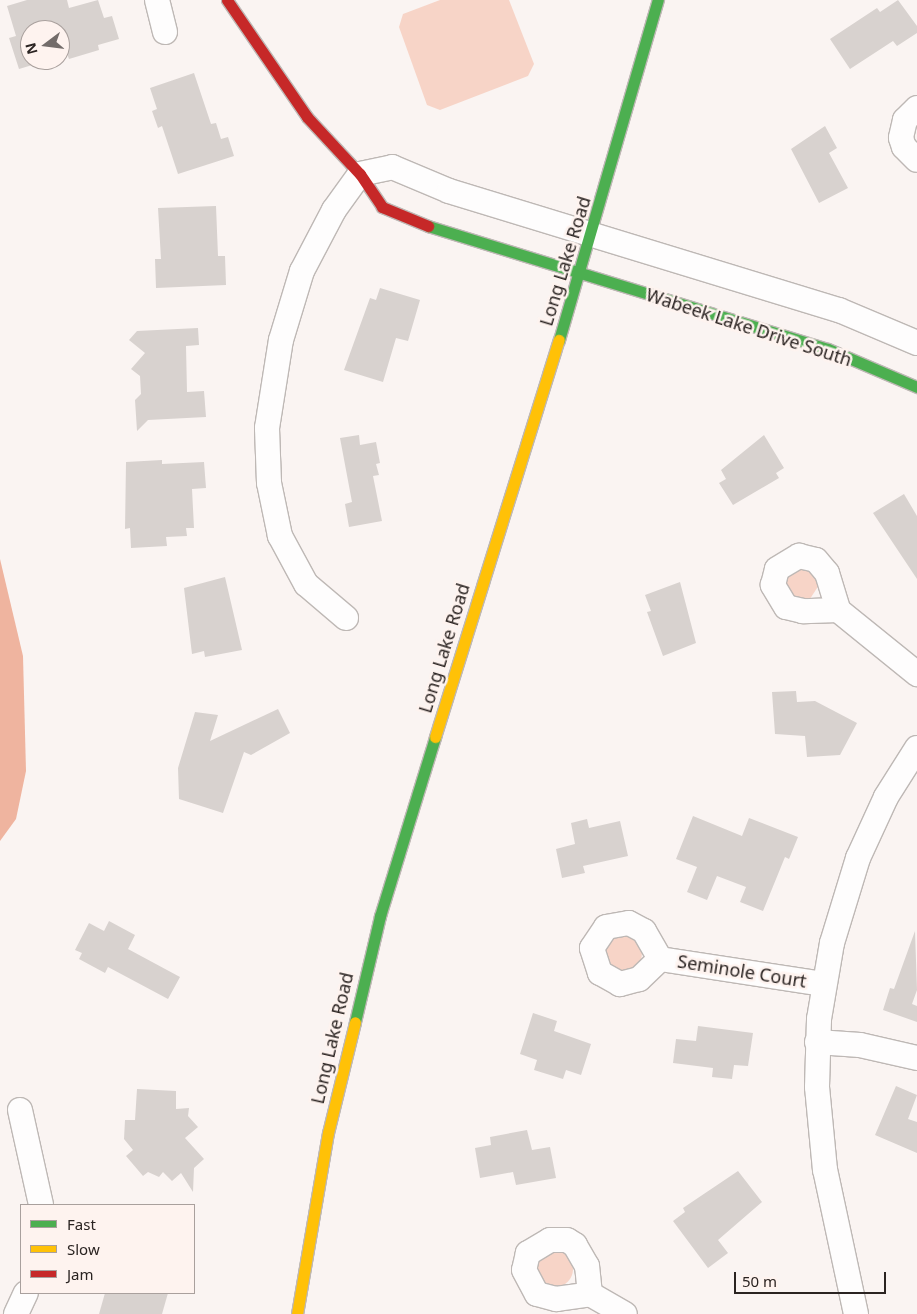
<!DOCTYPE html>
<style>
body{margin:0}
#map{position:relative;width:917px;height:1314px;overflow:hidden;background:#faf4f2;font-family:"Noto Sans",sans-serif}
div>[style]{position:absolute}
.green>*{inset:0;background:#f7d4c7}
.round{border-radius:50%}
.water>*{inset:0;background:#efb49f}
.building>*{inset:0;background:#d8d2cf}
.roads{filter:drop-shadow(1px 0 #beb8b5) drop-shadow(-1px 0 #beb8b5) drop-shadow(0 1px #beb8b5) drop-shadow(0 -1px #beb8b5)}
.street>*{height:24px;margin:-12px;padding:0 12px;transform-origin:12px;border-radius:12px;background:#fefdfd}
.fast>*{height:11px;margin:-5.5px;padding:0 5.5px;transform-origin:5.5px;border-radius:5.5px;background:#4caf50}
.slow>*{height:11px;margin:-5.5px;padding:0 5.5px;transform-origin:5.5px;border-radius:5.5px;background:#ffc107}
.jam>*{height:11px;margin:-5.5px;padding:0 5.5px;transform-origin:5.5px;border-radius:5.5px;background:#c62828}
span{translate:-50% -50%;white-space:nowrap;text-align:center;line-height:1.15;-webkit-text-stroke:5px #fef3ef;paint-order:stroke}
.street-label{font-size:18px;color:#2a2321}
.legend{position:absolute;left:20px;top:1204px;width:175px;height:90px;box-sizing:border-box;background:#fef3ef;border:1px solid #a9a09d;margin:0;padding:6px 9px;list-style:none;font-size:15px;color:#2a2321}
.legend li{display:flex;align-items:center;gap:10px;height:25px}
.legend b{width:25px;border:1px solid #a9a09d}
.north{position:absolute;left:20px;top:20px;width:50px;height:50px;box-sizing:border-box;background:#fef3ef;border:1px solid #a9a09d;border-radius:50%;rotate:255deg;font-size:14px;font-weight:700;line-height:20px;text-align:center;color:#2a2321}
.north::after{content:'';display:block;margin:auto;width:18px;height:22px;background:#736c6a;clip-path:polygon(50% 0,100% 100%,50% 72%,0 100%)}
.scale{position:absolute;left:734px;top:1272px;width:152px;height:22px;box-sizing:border-box;border:2px solid #2a2321;border-top:0;padding-left:6px;font-size:15px;line-height:18px;white-space:nowrap;color:#2a2321;-webkit-text-stroke:4px #fef3ef;paint-order:stroke}
</style>
<div id="map">
<div class="green">
<div style="clip-path:polygon(440px 0,509px 0,534px 64px,528px 76px,440px 110px,427px 105px,399px 27px,403px 14px)"></div>
<div style="clip-path:polygon(798px 565px,814px 571px,819px 585px,808px 602px,794px 602px,782px 579px)"></div>
<div class="round" style="left:604px;top:934px;width:38px;height:38px"></div>
<div class="round" style="left:537px;top:1251px;width:36px;height:36px"></div>
</div>
<div class="water">
<div style="clip-path:polygon(0 559px,23px 656px,26px 771px,16px 819px,0 841px)"></div>
</div>
<div class="building">
<div style="clip-path:polygon(27px 0,67px 0,69px 8px,98px 0,104px 18px,112px 16px,119px 39px,98px 45px,99px 50px,69px 59px,67px 54px,60px 57px,60px 30px,30px 30px,30px 60px,49px 60px,19px 69px,9px 38px,16px 36px,7px 6px)"></div>
<div style="clip-path:polygon(898px 0,917px 26px,917px 33px,897px 46px,893px 41px,850px 69px,830px 39px,877px 8px,880px 12px)"></div>
<div style="clip-path:polygon(194px 73px,211px 124px,216px 123px,221px 139px,228px 137px,234px 156px,178px 174px,162px 126px,158px 128px,152px 111px,157px 109px,150px 88px)"></div>
<div style="clip-path:polygon(825px 126px,837px 148px,829px 153px,848px 188px,819px 203px,791px 149px)"></div>
<div style="clip-path:polygon(216px 206px,218px 256px,225px 256px,226px 285px,156px 288px,155px 259px,161px 259px,158px 208px)"></div>
<div style="clip-path:polygon(380px 288px,420px 300px,408px 341px,396px 338px,383px 382px,344px 370px,370px 298px,376px 300px)"></div>
<div style="clip-path:polygon(198px 328px,199px 345px,186px 346px,187px 392px,204px 391px,206px 417px,148px 420px,137px 431px,135px 400px,141px 394px,140px 376px,131px 369px,145px 353px,129px 340px,137px 331px)"></div>
<div style="clip-path:polygon(359px 435px,360px 445px,376px 442px,380px 463px,376px 464px,379px 475px,373px 476px,382px 521px,349px 527px,345px 504px,352px 502px,340px 438px)"></div>
<div style="clip-path:polygon(764px 435px,784px 468px,776px 473px,779px 478px,733px 505px,719px 483px,726px 479px,721px 470px)"></div>
<div style="clip-path:polygon(162px 460px,162px 464px,204px 462px,206px 488px,192px 489px,194px 528px,186px 528px,187px 536px,166px 537px,167px 546px,131px 548px,130px 528px,125px 529px,126px 462px)"></div>
<div style="clip-path:polygon(904px 494px,917px 516px,917px 579px,873px 513px)"></div>
<div style="clip-path:polygon(225px 577px,242px 650px,205px 657px,204px 651px,192px 654px,184px 588px)"></div>
<div style="clip-path:polygon(680px 582px,696px 643px,663px 656px,647px 612px,651px 611px,645px 595px)"></div>
<div style="clip-path:polygon(796px 691px,797px 702px,815px 701px,857px 723px,840px 755px,807px 757px,805px 736px,775px 734px,772px 692px)"></div>
<div style="clip-path:polygon(278px 709px,290px 733px,251px 755px,244px 752px,223px 813px,179px 799px,178px 768px,195px 712px,218px 715px,210px 741px)"></div>
<div style="clip-path:polygon(693px 816px,742px 836px,749px 818px,798px 837px,789px 859px,785px 857px,763px 911px,740px 902px,746px 887px,717px 876px,707px 900px,687px 892px,697px 867px,676px 859px)"></div>
<div style="clip-path:polygon(587px 819px,589px 828px,620px 821px,628px 856px,583px 866px,585px 873px,562px 878px,556px 849px,575px 844px,571px 823px)"></div>
<div style="clip-path:polygon(109px 921px,135px 935px,128px 949px,180px 977px,168px 999px,108px 967px,105px 973px,79px 959px,82px 953px,75px 950px,89px 923px,104px 931px)"></div>
<div style="clip-path:polygon(915px 931px,917px 990px,912px 1004px,917px 1006px,917px 1022px,883px 1010px,890px 988px,894px 989px)"></div>
<div style="clip-path:polygon(533px 1013px,557px 1021px,554px 1031px,591px 1044px,581px 1075px,566px 1070px,563px 1079px,534px 1070px,537px 1060px,520px 1054px)"></div>
<div style="clip-path:polygon(698px 1026px,753px 1033px,748px 1066px,734px 1065px,732px 1079px,712px 1077px,713px 1068px,673px 1063px,676px 1039px,696px 1041px)"></div>
<div style="clip-path:polygon(896px 1086px,917px 1095px,908px 1119px,917px 1122px,917px 1153px,875px 1135px)"></div>
<div style="clip-path:polygon(137px 1089px,176px 1091px,176px 1109px,189px 1108px,188px 1116px,198px 1127px,185px 1138px,204px 1159px,194px 1168px,193px 1192px,181px 1173px,172px 1181px,163px 1172px,159px 1177px,148px 1172px,143px 1176px,126px 1156px,133px 1150px,124px 1139px,125px 1120px,135px 1120px)"></div>
<div style="clip-path:polygon(527px 1130px,532px 1150px,550px 1147px,556px 1178px,516px 1185px,513px 1172px,480px 1178px,475px 1148px,491px 1145px,490px 1137px)"></div>
<div style="clip-path:polygon(738px 1171px,762px 1202px,718px 1240px,728px 1253px,708px 1268px,673px 1221px,685px 1212px,683px 1208px)"></div>
<div style="clip-path:polygon(105px 1293px,168px 1293px,162px 1314px,99px 1314px)"></div>
</div>
<div class="roads">
<div class="street">
<div style="left:157px;top:0;width:33px;rotate:76deg"></div>
<div style="left:917px;top:108px;width:17px;rotate:135deg"></div>
<div style="left:905px;top:120px;width:18px;rotate:103deg"></div>
<div style="left:901px;top:138px;width:9px;rotate:72deg"></div>
<div style="left:904px;top:147px;width:18px;rotate:45deg"></div>
<div style="left:838px;top:610px;width:35px;rotate:178deg"></div>
<div style="left:803px;top:611px;width:17px;rotate:-167deg"></div>
<div style="left:786px;top:607px;width:26px;rotate:-121deg"></div>
<div style="left:773px;top:585px;width:16px;rotate:-76deg"></div>
<div style="left:777px;top:569px;width:26px;rotate:-31deg"></div>
<div style="left:799px;top:556px;width:17px;rotate:13deg"></div>
<div style="left:816px;top:560px;width:17px;rotate:50deg"></div>
<div style="left:827px;top:573px;width:39px;rotate:73deg"></div>
<div style="left:838px;top:610px;width:102px;rotate:39deg"></div>
<div style="left:346px;top:618px;width:52px;rotate:-139.6deg"></div>
<div style="left:306px;top:584px;width:55px;rotate:-118.4deg"></div>
<div style="left:280px;top:536px;width:54px;rotate:-101.7deg"></div>
<div style="left:269px;top:483px;width:55px;rotate:-92.1deg"></div>
<div style="left:267px;top:428px;width:89px;rotate:-81deg"></div>
<div style="left:281px;top:340px;width:72px;rotate:-73.1deg"></div>
<div style="left:302px;top:271px;width:69px;rotate:-62.3deg"></div>
<div style="left:334px;top:210px;width:44px;rotate:-54.2deg"></div>
<div style="left:360px;top:174px;width:33px;rotate:-12deg"></div>
<div style="left:392px;top:167px;width:62px;rotate:22.8deg"></div>
<div style="left:449px;top:191px;width:408px;rotate:17deg"></div>
<div style="left:839px;top:310px;width:85px;rotate:22.9deg"></div>
<div style="left:660px;top:959px;width:29px;rotate:136deg"></div>
<div style="left:639px;top:979px;width:20px;rotate:165deg"></div>
<div style="left:620px;top:984px;width:23px;rotate:-151deg"></div>
<div style="left:600px;top:973px;width:26px;rotate:-108deg"></div>
<div style="left:592px;top:948px;width:25px;rotate:-56deg"></div>
<div style="left:606px;top:927px;width:23px;rotate:-10deg"></div>
<div style="left:629px;top:923px;width:17px;rotate:28deg"></div>
<div style="left:644px;top:931px;width:32px;rotate:60deg"></div>
<div style="left:660px;top:959px;width:166px;rotate:8.7deg"></div>
<div style="left:817px;top:1042px;width:43px;rotate:4deg"></div>
<div style="left:860px;top:1045px;width:58px;rotate:12.8deg"></div>
<div style="left:20px;top:1110px;width:97px;rotate:77.5deg"></div>
<div style="left:590px;top:1294px;width:28px;rotate:-96deg"></div>
<div style="left:587px;top:1266px;width:24px;rotate:-120deg"></div>
<div style="left:575px;top:1245px;width:9px;rotate:-148deg"></div>
<div style="left:567px;top:1240px;width:17px;rotate:180deg"></div>
<div style="left:550px;top:1240px;width:26px;rotate:149deg"></div>
<div style="left:528px;top:1253px;width:17px;rotate:103deg"></div>
<div style="left:524px;top:1270px;width:27px;rotate:62deg"></div>
<div style="left:537px;top:1294px;width:20px;rotate:15deg"></div>
<div style="left:556px;top:1299px;width:34px;rotate:-8deg"></div>
<div style="left:590px;top:1294px;width:40px;rotate:29.7deg"></div>
<div style="left:16px;top:1314px;width:23px;rotate:-65deg"></div>
<div style="left:856px;top:1314px;width:147px;rotate:-102.1deg"></div>
<div style="left:825px;top:1170px;width:83px;rotate:-95.5deg"></div>
<div style="left:817px;top:1087px;width:68px;rotate:-88.3deg"></div>
<div style="left:819px;top:1019px;width:77px;rotate:-80.3deg"></div>
<div style="left:832px;top:943px;width:89px;rotate:-73deg"></div>
<div style="left:858px;top:858px;width:67px;rotate:-65.3deg"></div>
<div style="left:886px;top:797px;width:58px;rotate:-57.7deg"></div>
</div>
<div class="fast">
<div style="left:428px;top:226px;width:418px;rotate:17.1deg"></div>
<div style="left:828px;top:349px;width:97px;rotate:23.1deg"></div>
<div style="left:559px;top:340px;width:354px;rotate:-73.8deg"></div>
<div style="left:355px;top:1022px;width:109px;rotate:-76.7deg"></div>
<div style="left:380px;top:916px;width:187px;rotate:-72.9deg"></div>
</div>
<div class="slow">
<div style="left:435px;top:737px;width:416px;rotate:-72.7deg"></div>
<div style="left:297px;top:1314px;width:184px;rotate:-80.3deg"></div>
<div style="left:328px;top:1133px;width:114px;rotate:-76.3deg"></div>
</div>
<div class="jam">
<div style="left:227px;top:0;width:142px;rotate:55.6deg"></div>
<div style="left:307px;top:117px;width:78px;rotate:47.1deg"></div>
<div style="left:360px;top:174px;width:40px;rotate:56deg"></div>
<div style="left:382px;top:207px;width:50px;rotate:22.4deg"></div>
</div>
</div>
<div class="street-label">
<span style="left:565px;top:261px;rotate:-73deg">Long Lake Road</span>
<span style="left:749px;top:327px;rotate:18deg">Wabeek Lake Drive South</span>
<span style="left:444px;top:648px;rotate:-73deg">Long Lake Road</span>
<span style="left:742px;top:971px;rotate:9deg">Seminole Court</span>
<span style="left:332px;top:1038px;rotate:-77deg">Long Lake Road</span>
</div>
<ul class="legend">
<li><b style="height:6px;background:#4caf50"></b>Fast</li>
<li><b style="height:6px;background:#ffc107"></b>Slow</li>
<li><b style="height:6px;background:#c62828"></b>Jam</li>
</ul>
<div class="north">N</div>
<div class="scale">50 m</div>
</div>
